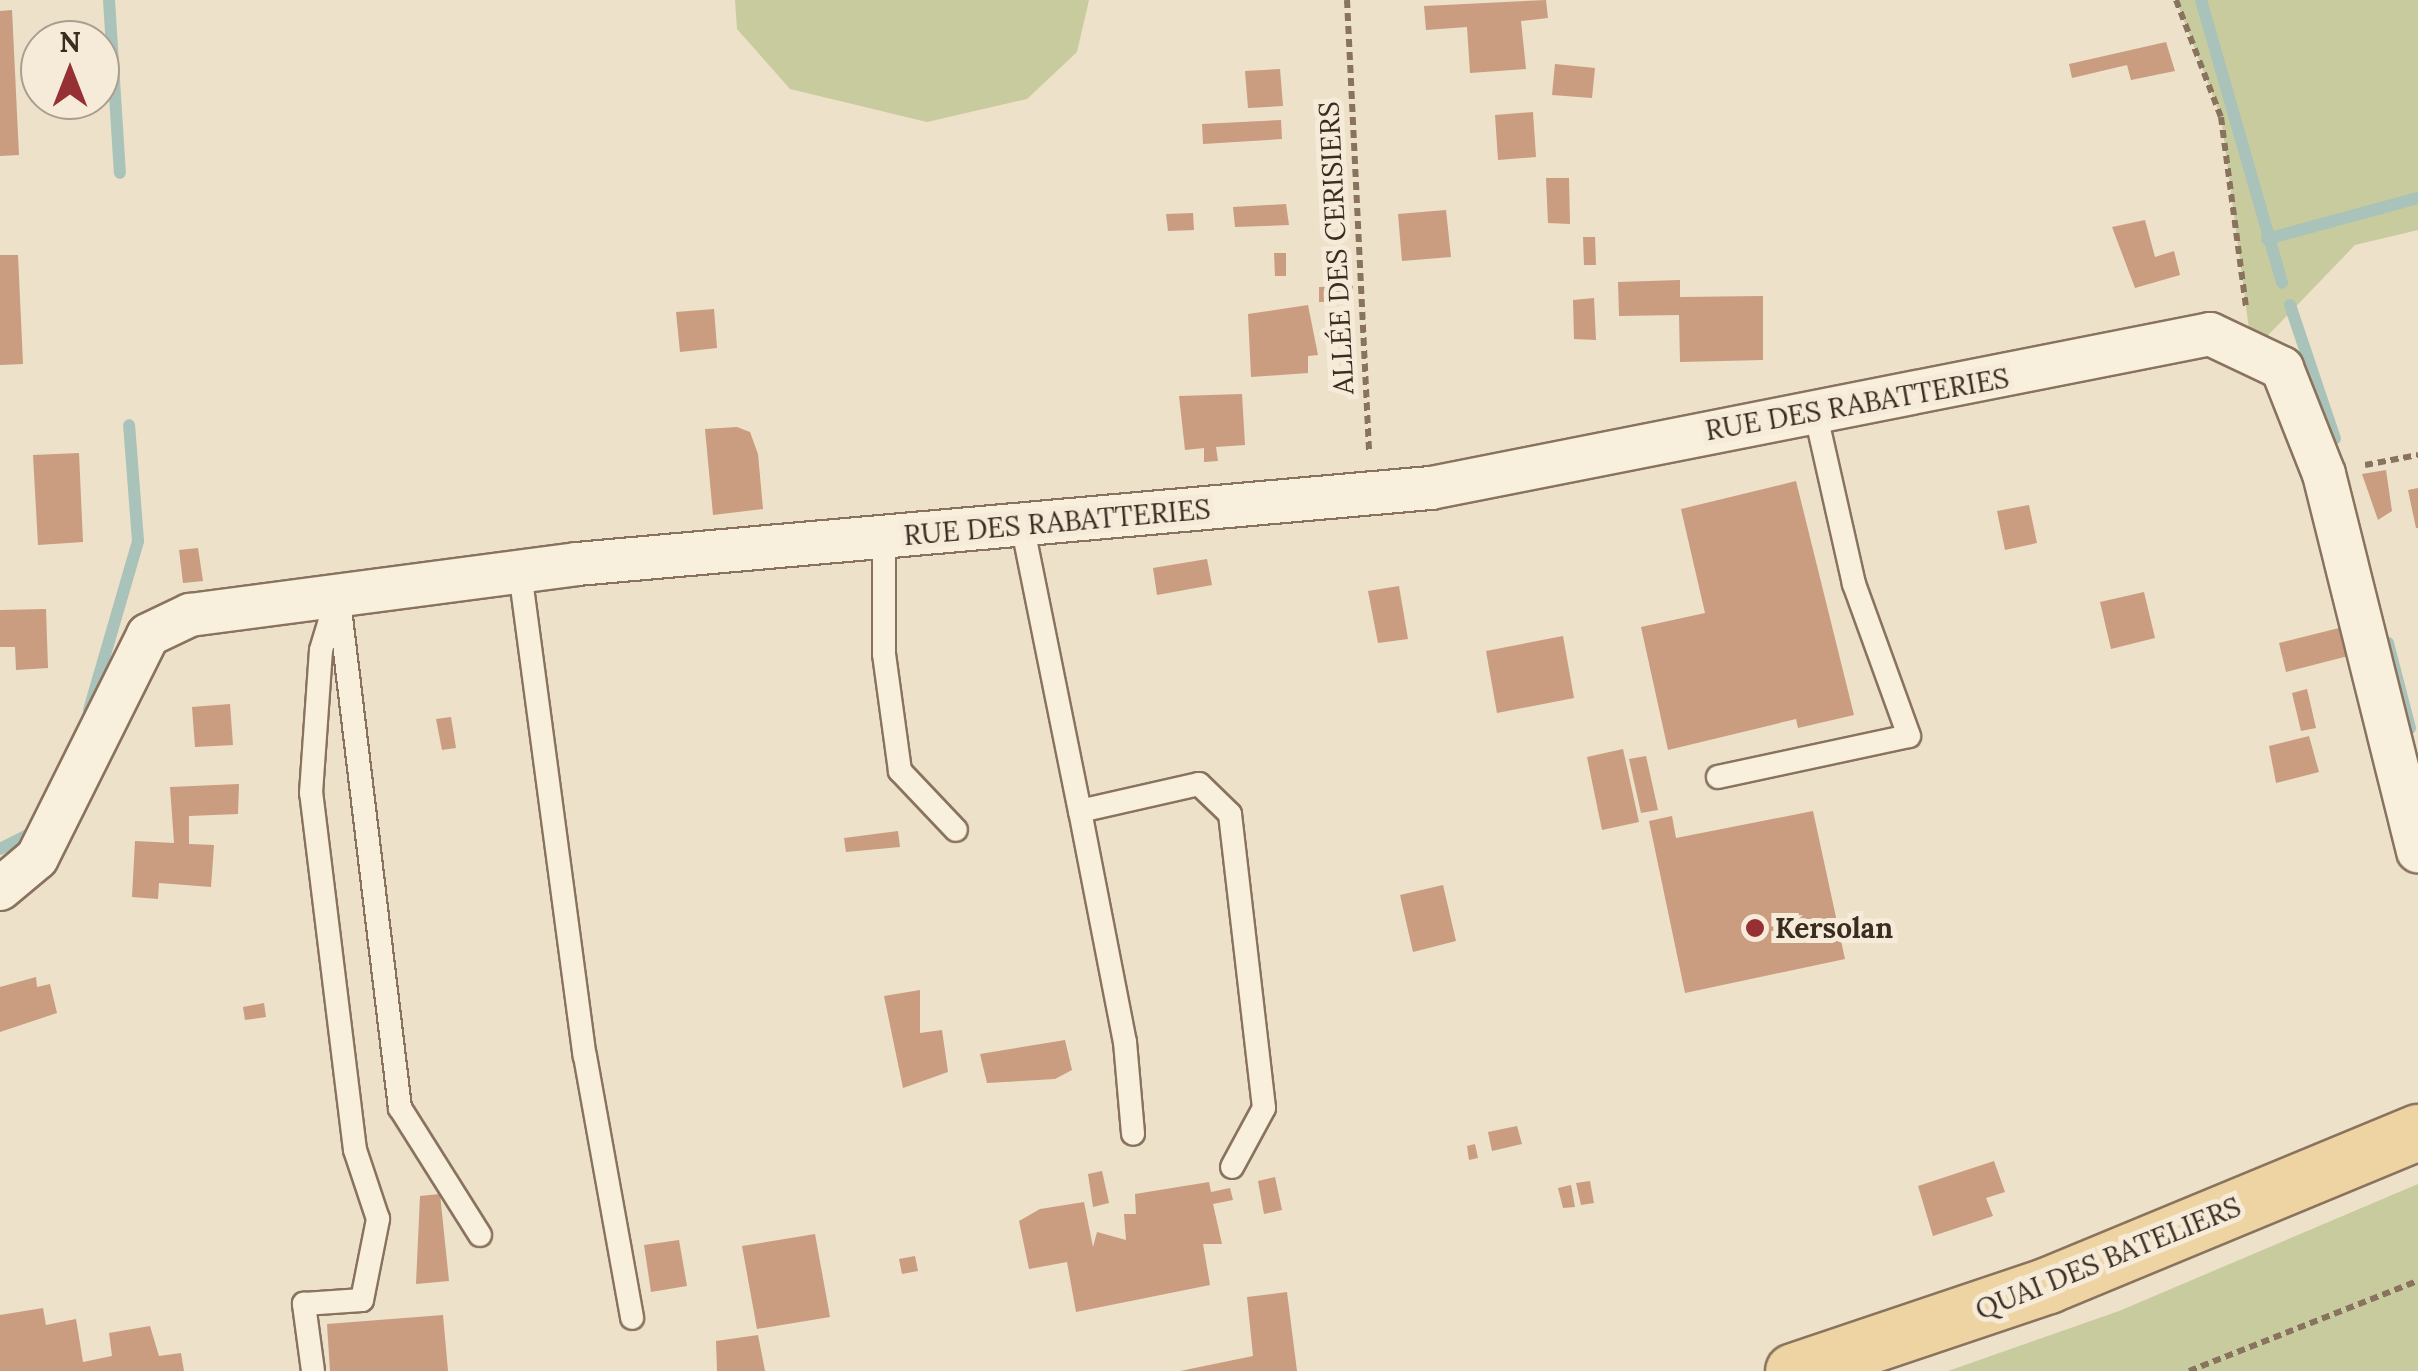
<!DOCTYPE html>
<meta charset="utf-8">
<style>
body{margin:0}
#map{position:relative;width:2418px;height:1371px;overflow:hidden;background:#ede1c9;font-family:Lora,serif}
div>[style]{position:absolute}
.green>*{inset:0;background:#c8cb9d}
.stream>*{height:12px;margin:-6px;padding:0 6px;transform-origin:6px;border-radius:6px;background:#a9c2ba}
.building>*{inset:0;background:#ca9c80}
.path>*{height:6px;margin-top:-3px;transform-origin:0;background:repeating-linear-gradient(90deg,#89735e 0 8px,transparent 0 13px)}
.roads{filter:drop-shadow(2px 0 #89735e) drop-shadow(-2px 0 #89735e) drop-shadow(0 2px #89735e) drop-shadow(0 -2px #89735e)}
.service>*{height:22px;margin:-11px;padding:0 11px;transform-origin:11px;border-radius:11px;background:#f8efdc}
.minor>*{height:42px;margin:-21px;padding:0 21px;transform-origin:21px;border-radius:21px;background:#f8efdc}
.primary>*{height:55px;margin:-27.5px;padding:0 27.5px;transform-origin:27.5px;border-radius:27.5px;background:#eed4a3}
.dots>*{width:28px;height:28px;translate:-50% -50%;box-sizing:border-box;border:5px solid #f5ebd8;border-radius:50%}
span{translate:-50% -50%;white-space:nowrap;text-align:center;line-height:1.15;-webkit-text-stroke:10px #f5ebd8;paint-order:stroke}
.street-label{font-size:28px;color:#3a2c21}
.poi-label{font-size:28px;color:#3a2c21;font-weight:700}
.left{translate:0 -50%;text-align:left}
.north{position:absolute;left:20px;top:20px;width:100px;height:100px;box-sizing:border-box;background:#f5ebd8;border:2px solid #aa9f8f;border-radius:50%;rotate:0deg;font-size:28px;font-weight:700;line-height:40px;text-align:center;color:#3a2c21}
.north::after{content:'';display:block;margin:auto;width:35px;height:45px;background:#963035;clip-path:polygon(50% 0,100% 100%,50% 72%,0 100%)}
</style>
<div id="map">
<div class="green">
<div style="clip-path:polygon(735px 0,1089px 0,1077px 52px,1027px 99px,927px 122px,790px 89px,737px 29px)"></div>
<div style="clip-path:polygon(2176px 0,2418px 0,2418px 230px,2355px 245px,2252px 352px,2221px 117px)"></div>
<div style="clip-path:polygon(2418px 1184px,2418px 1371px,1948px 1371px,2119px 1311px)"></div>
</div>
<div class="stream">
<div style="left:109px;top:0;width:173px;rotate:86.4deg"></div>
<div style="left:2201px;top:0;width:294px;rotate:74deg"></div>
<div style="left:2267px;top:239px;width:156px;rotate:-15.2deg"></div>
<div style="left:2290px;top:305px;width:141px;rotate:71.4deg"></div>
<div style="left:2388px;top:643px;width:88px;rotate:75.5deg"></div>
<div style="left:89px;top:710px;width:176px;rotate:-73.8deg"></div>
<div style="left:138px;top:541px;width:116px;rotate:-94.4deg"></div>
<div style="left:0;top:849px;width:38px;rotate:-27deg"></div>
</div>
<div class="building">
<div style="clip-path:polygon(1546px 0,1548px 18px,1521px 21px,1526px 69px,1470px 73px,1467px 27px,1426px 30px,1424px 6px)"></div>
<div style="clip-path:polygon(12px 10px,19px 155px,0 156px,0 11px)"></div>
<div style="clip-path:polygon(2166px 42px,2175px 71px,2131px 80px,2127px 65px,2072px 78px,2069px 64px)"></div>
<div style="clip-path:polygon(1555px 64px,1595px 68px,1592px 98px,1552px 95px)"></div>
<div style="clip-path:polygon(1280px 69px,1283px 106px,1248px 108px,1245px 71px)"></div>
<div style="clip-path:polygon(1533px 112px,1536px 157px,1498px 160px,1495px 115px)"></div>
<div style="clip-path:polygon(1281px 120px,1282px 139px,1203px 144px,1202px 124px)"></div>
<div style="clip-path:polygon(1546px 178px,1569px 178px,1570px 224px,1548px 223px)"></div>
<div style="clip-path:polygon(1286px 204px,1289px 225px,1235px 227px,1233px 207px)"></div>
<div style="clip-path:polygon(1446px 210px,1451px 257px,1402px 261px,1398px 214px)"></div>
<div style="clip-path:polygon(1193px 213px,1194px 230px,1168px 231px,1166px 214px)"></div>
<div style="clip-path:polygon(2145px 220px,2155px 257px,2174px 251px,2180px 275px,2135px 288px,2112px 227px)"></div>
<div style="clip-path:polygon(1583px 237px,1595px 237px,1596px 265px,1584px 265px)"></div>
<div style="clip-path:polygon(1274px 253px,1286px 253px,1286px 276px,1275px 276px)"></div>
<div style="clip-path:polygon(0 255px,18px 255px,23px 364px,0 365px)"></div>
<div style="clip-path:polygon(1680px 280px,1680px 297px,1763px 296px,1763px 360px,1680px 362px,1679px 315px,1619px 316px,1618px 282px)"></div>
<div style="clip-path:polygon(1353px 286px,1353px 301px,1319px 302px,1319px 287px)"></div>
<div style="clip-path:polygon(1594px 298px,1596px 340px,1574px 339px,1573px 300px)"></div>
<div style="clip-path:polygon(1308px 305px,1318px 355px,1308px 356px,1308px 373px,1251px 377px,1248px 314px)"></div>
<div style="clip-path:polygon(714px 309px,717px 348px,680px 352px,676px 312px)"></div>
<div style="clip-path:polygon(1242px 394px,1245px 445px,1216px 447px,1218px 461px,1204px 462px,1204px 448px,1185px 450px,1179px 396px)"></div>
<div style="clip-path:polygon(737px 427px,750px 432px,758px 454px,763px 509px,713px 515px,705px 429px)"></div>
<div style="clip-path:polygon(79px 453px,83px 542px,38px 545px,33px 455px)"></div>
<div style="clip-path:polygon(2386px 470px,2392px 511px,2378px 520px,2362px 474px)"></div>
<div style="clip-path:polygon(1796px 481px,1854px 715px,1798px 728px,1796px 719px,1668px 750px,1641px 627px,1705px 613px,1681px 509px)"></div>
<div style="clip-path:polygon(2418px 488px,2418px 528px,2416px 528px,2408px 490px)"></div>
<div style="clip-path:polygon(2029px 505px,2037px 543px,2005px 550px,1997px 511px)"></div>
<div style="clip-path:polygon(198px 548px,203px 581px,183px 583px,179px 550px)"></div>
<div style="clip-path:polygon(1207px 559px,1212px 585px,1157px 595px,1153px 568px)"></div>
<div style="clip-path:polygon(1399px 586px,1408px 639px,1378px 643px,1368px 591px)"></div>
<div style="clip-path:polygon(2144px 592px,2155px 638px,2111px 649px,2100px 602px)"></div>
<div style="clip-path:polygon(46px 609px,48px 668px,16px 670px,15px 647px,0 647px,0 610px)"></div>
<div style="clip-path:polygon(2339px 628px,2348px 656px,2286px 672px,2279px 643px)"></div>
<div style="clip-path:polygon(1563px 636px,1574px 698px,1497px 713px,1486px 651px)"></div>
<div style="clip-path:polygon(2307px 689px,2316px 728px,2301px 731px,2292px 693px)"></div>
<div style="clip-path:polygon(230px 704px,233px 745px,195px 747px,192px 707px)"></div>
<div style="clip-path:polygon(451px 717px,456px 748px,442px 750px,436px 719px)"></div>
<div style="clip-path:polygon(2309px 736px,2319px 772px,2276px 783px,2269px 746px)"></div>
<div style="clip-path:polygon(1623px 749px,1639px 822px,1602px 830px,1587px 757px)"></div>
<div style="clip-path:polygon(1646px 756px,1658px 810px,1641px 813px,1629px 759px)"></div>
<div style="clip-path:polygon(239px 784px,238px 814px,189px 816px,189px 844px,214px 845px,211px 887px,159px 883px,158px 899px,132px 897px,135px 841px,174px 843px,170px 787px)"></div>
<div style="clip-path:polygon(1813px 811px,1845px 959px,1685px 993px,1649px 821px,1672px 816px,1676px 838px)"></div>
<div style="clip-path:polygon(898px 831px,900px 847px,846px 852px,844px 838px)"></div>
<div style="clip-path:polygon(1443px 885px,1456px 941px,1413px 952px,1400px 895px)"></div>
<div style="clip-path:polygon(36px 977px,37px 987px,50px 984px,57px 1013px,0 1032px,0 987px)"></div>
<div style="clip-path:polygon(920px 990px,920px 1033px,942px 1030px,948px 1072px,903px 1088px,884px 996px)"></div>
<div style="clip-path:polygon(264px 1003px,266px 1017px,245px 1020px,243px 1007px)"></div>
<div style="clip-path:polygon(1065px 1040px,1072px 1070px,1055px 1079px,987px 1083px,980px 1054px)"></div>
<div style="clip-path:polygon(1517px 1126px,1522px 1144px,1492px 1151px,1488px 1132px)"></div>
<div style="clip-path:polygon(1475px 1144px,1478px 1158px,1469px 1160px,1467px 1146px)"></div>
<div style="clip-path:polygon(1994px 1161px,2005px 1192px,1986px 1198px,1993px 1216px,1933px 1236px,1918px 1186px)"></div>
<div style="clip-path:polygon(1102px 1171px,1109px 1203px,1093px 1207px,1088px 1174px)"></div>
<div style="clip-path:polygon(1275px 1177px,1282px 1210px,1264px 1214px,1258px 1181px)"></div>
<div style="clip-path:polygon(1590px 1181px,1594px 1203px,1581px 1205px,1576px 1183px)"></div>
<div style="clip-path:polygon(1209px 1182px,1211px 1192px,1230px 1188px,1233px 1200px,1213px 1204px,1222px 1244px,1203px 1244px,1210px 1285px,1076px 1312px,1067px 1262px,1029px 1269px,1019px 1221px,1040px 1209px,1084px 1202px,1093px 1247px,1097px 1232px,1126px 1240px,1124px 1214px,1136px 1214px,1135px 1194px)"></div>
<div style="clip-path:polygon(1571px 1185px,1575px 1207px,1563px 1208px,1558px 1188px)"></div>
<div style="clip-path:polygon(440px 1194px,449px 1281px,416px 1284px,420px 1196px)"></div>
<div style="clip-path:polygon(815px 1234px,830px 1317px,757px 1329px,742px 1246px)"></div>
<div style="clip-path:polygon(679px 1240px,687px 1286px,651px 1292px,644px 1245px)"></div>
<div style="clip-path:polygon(915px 1256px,918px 1271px,902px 1274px,899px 1259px)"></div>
<div style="clip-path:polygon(1287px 1292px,1297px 1371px,1180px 1371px,1253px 1356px,1247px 1297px)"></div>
<div style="clip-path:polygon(43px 1308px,46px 1325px,76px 1319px,83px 1362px,112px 1356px,109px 1333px,150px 1326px,159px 1356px,181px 1353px,184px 1371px,0 1371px,0 1315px)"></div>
<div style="clip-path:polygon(443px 1315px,448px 1371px,330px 1371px,327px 1324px)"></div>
<div style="clip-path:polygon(758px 1335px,765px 1371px,717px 1371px,716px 1341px)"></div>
</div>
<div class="path">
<div style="left:1347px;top:0;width:454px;rotate:87.2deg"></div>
<div style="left:2176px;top:0;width:125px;rotate:69deg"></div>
<div style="left:2221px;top:117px;width:192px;rotate:82.5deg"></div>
<div style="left:2365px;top:465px;width:54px;rotate:-10.7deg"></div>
<div style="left:2189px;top:1371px;width:246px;rotate:-21.5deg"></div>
</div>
<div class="roads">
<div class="service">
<div style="left:1022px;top:524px;width:293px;rotate:78.6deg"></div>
<div style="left:1080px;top:811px;width:122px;rotate:-12.8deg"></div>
<div style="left:1199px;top:784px;width:43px;rotate:44.1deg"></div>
<div style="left:1230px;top:814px;width:296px;rotate:83.4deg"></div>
<div style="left:1264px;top:1108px;width:67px;rotate:118.5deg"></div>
<div style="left:884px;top:536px;width:118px;rotate:90deg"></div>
<div style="left:884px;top:654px;width:118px;rotate:82.2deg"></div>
<div style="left:900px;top:771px;width:81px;rotate:46.5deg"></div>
<div style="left:520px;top:572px;width:488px;rotate:82.4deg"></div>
<div style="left:585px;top:1056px;width:266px;rotate:79.8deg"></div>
<div style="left:339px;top:601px;width:511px;rotate:83.14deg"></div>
<div style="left:400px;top:1108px;width:150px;rotate:57.8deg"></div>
<div style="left:1718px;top:777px;width:195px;rotate:-12.1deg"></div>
<div style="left:1909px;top:736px;width:162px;rotate:-109.9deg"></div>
<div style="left:1854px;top:584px;width:177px;rotate:-102.7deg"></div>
<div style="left:1080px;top:811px;width:235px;rotate:79deg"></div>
<div style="left:1125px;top:1042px;width:92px;rotate:85deg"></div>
<div style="left:313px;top:1371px;width:68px;rotate:-97.7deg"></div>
<div style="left:304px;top:1304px;width:58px;rotate:-3.9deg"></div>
<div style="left:362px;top:1300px;width:83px;rotate:-78.8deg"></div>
<div style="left:378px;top:1219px;width:73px;rotate:-108.4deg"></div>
<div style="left:355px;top:1150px;width:360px;rotate:-97deg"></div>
<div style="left:311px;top:793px;width:143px;rotate:-86deg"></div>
<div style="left:321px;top:650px;width:59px;rotate:-73.1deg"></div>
</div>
<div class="minor">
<div style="left:0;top:889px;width:48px;rotate:-40deg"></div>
<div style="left:37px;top:858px;width:249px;rotate:-63.5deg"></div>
<div style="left:148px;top:635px;width:47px;rotate:-25.5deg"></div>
<div style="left:190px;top:615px;width:390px;rotate:-7.5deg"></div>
<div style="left:577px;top:564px;width:857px;rotate:-5.09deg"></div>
<div style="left:1431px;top:488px;width:794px;rotate:-11.18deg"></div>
<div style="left:2210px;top:334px;width:80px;rotate:25.3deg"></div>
<div style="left:2282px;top:368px;width:114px;rotate:68.4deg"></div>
<div style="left:2324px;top:474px;width:389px;rotate:76deg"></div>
</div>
<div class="primary">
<div style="left:1793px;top:1371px;width:269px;rotate:-18.6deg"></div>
<div style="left:2048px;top:1285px;width:400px;rotate:-22.5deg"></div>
</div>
</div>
<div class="dots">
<div style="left:1755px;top:928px;background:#963035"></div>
</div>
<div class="street-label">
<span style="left:1336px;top:248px;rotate:-93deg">ALLÉE DES CERISIERS</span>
<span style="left:1857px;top:404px;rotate:-10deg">RUE DES RABATTERIES</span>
<span style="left:1057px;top:522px;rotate:-5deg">RUE DES RABATTERIES</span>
<span style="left:2108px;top:1258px;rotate:-22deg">QUAI DES BATELIERS</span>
</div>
<div class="poi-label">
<span class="left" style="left:1775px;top:928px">Kersolan</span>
</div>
<div class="north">N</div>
</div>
